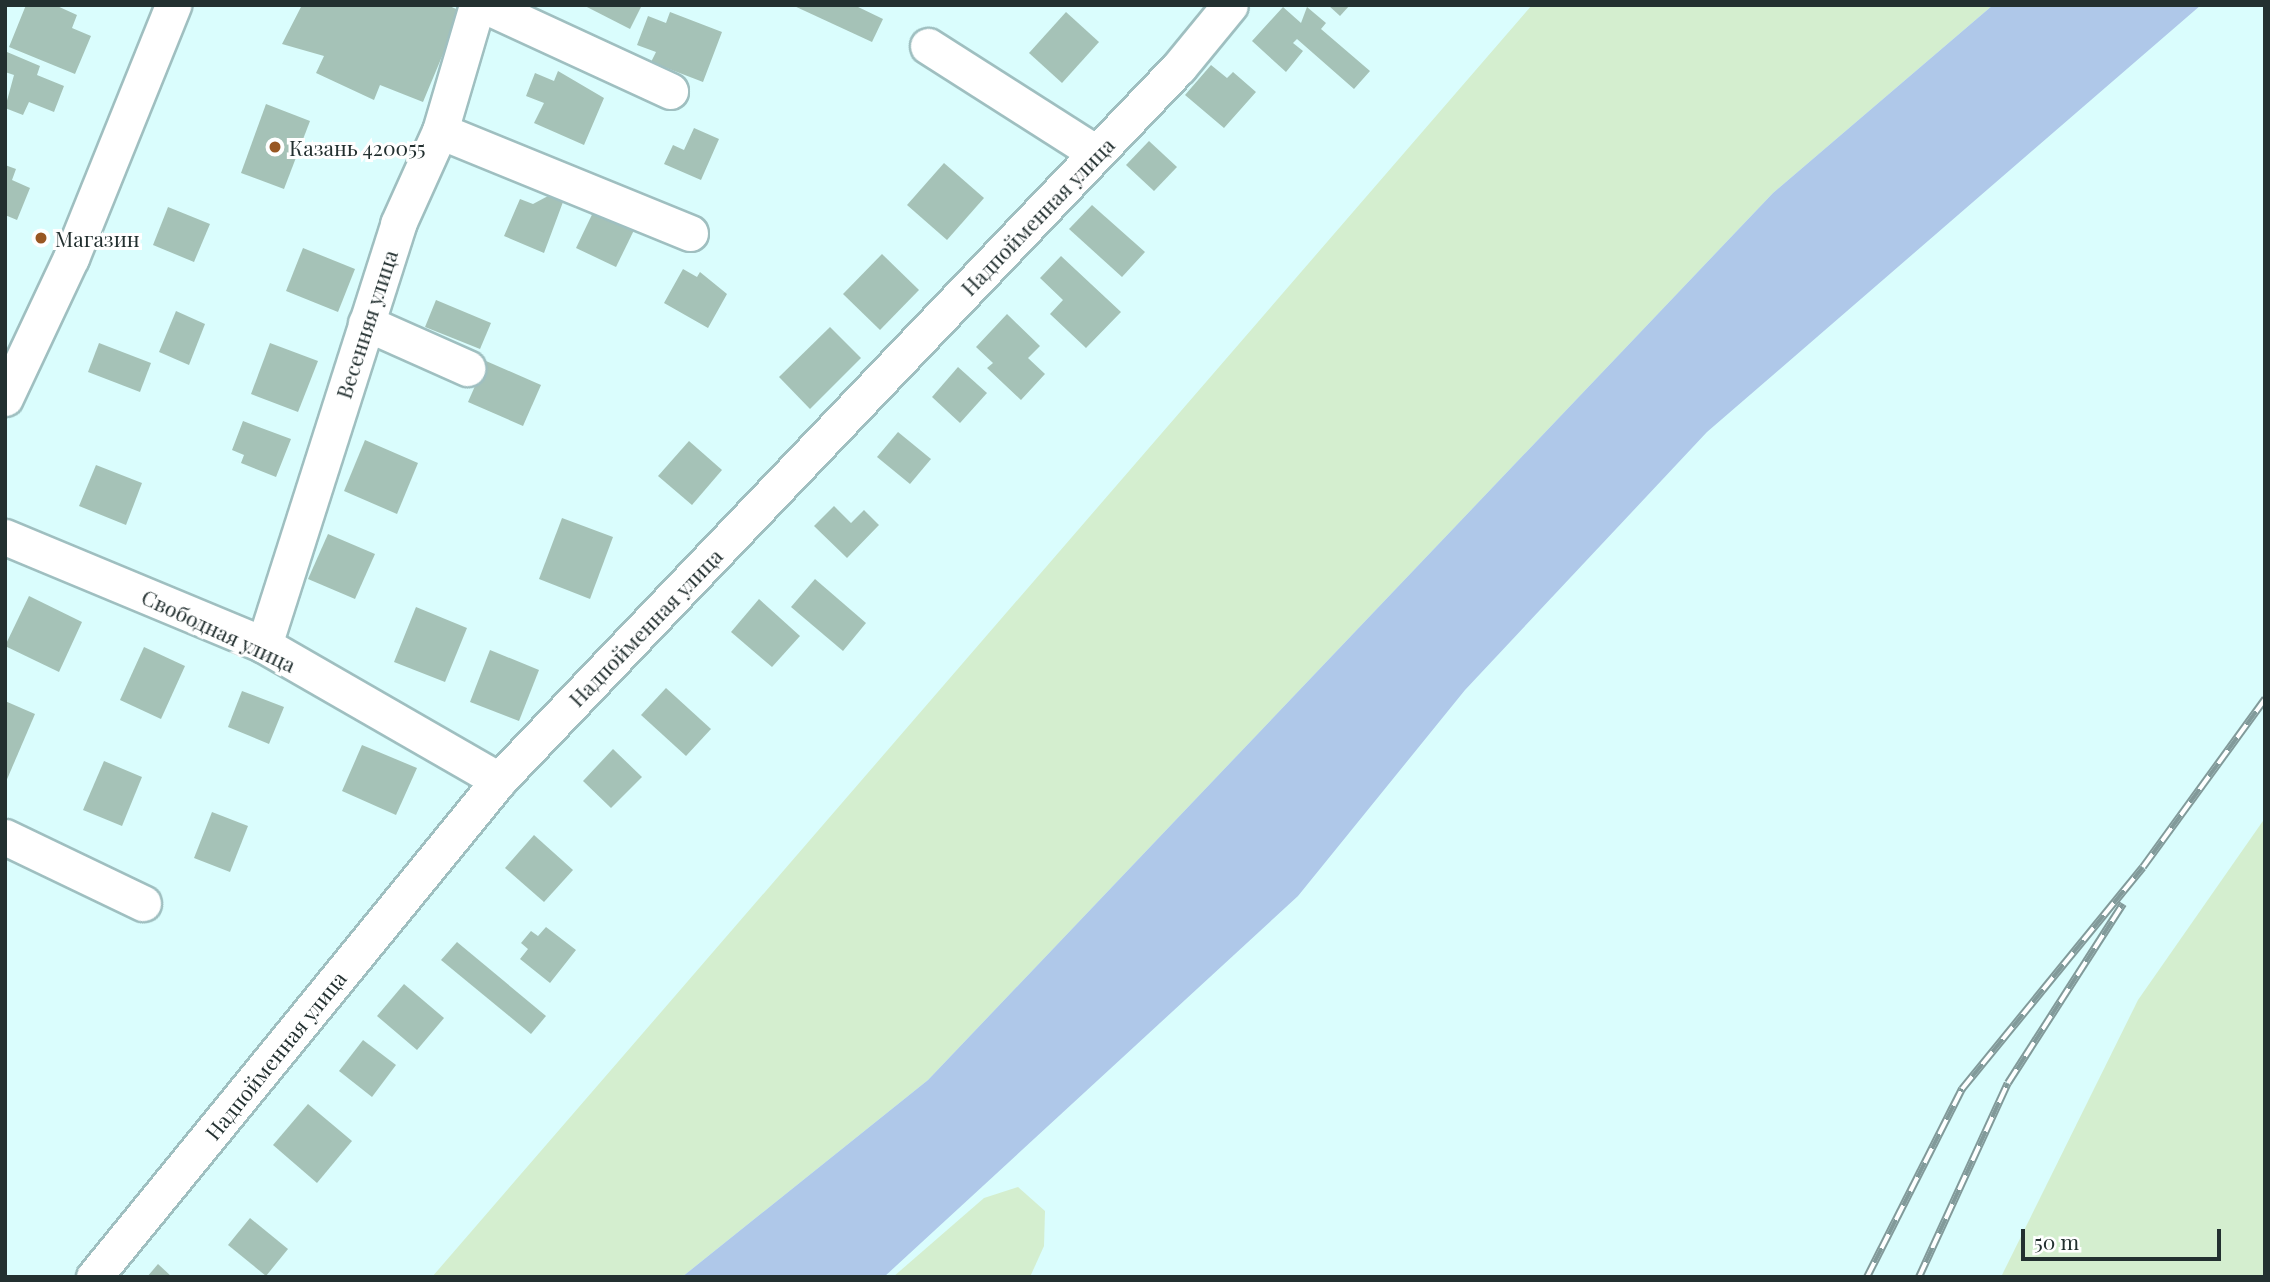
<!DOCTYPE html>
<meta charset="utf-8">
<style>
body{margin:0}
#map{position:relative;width:2270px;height:1282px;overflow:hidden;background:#dafdfd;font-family:"Playfair Display",serif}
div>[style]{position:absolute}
.green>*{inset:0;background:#d4eecf}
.water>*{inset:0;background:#afc8e9}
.building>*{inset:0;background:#a5c2b7}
.roads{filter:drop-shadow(2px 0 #9fbfc0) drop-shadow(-2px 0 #9fbfc0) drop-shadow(0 2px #9fbfc0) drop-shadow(0 -2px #9fbfc0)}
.minor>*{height:35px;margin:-17.5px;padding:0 17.5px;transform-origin:17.5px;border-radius:17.5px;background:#fff}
.rail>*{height:8px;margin-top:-4px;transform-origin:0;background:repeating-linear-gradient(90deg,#fff 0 16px,#829a9a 0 32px);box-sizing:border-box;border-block:2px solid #829a9a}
.dots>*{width:19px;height:19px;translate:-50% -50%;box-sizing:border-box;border:4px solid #fff;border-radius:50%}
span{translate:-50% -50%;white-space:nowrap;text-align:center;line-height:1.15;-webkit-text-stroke:6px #fff;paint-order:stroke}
.poi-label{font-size:21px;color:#233030}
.left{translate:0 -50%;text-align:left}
.street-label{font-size:21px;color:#233030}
.frame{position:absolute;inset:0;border:7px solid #233030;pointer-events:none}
.scale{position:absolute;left:2021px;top:1229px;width:200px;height:32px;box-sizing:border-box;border:4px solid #233030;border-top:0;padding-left:9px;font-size:21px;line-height:24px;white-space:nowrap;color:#233030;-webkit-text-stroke:5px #fff;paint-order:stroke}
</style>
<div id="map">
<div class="green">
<div style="clip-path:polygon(1532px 5px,1993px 5px,1773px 193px,928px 1080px,682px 1277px,432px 1277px)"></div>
<div style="clip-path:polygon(2265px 818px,2265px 1277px,2001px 1277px,2138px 1000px)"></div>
<div style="clip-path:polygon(1018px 1187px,1045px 1211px,1044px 1246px,1030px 1277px,893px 1277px,984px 1198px)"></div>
</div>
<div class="water">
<div style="clip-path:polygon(1993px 5px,2201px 5px,1707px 432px,1465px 690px,1298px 896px,884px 1277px,682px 1277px,928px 1080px,1773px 193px)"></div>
</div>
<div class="building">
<div style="clip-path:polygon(26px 5px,55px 5px,77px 15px,72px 28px,91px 36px,75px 74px,9px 47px)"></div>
<div style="clip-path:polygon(302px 5px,447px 5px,461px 11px,423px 102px,380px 85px,374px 100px,316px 73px,324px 56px,282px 44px)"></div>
<div style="clip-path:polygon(583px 5px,642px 5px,630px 29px)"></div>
<div style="clip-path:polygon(792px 5px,854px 5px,883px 19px,872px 42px)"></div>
<div style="clip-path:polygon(1328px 5px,1350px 5px,1340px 16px)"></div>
<div style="clip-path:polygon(1283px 7px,1301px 23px,1307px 7px,1326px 23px,1321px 29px,1370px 71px,1354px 89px,1297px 39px,1293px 43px,1303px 51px,1286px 72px,1252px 41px)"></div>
<div style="clip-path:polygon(670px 12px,722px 32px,703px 82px,651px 62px,656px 52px,637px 45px,648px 16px,666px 23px)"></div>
<div style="clip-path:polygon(1066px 12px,1099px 42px,1062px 83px,1029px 53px)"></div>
<div style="clip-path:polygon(7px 52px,40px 66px,37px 75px,64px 86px,54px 112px,29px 102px,23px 115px,5px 108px,14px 75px,5px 72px)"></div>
<div style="clip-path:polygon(1211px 65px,1227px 78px,1233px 72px,1256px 92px,1224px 128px,1185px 95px)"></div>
<div style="clip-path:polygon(558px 71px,604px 98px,584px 145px,534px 123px,544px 103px,526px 96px,535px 73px,554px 81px)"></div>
<div style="clip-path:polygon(266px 104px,310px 121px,284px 189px,241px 173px)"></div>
<div style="clip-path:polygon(694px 128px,719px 139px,701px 180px,664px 164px,673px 145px,684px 150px)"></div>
<div style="clip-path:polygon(1149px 141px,1177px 167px,1154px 191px,1126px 165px)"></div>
<div style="clip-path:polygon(944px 163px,984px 198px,947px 240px,907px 205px)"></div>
<div style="clip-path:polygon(5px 165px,16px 169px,12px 180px,30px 188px,17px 220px,5px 215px)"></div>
<div style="clip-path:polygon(548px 196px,563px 202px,544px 253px,504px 236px,520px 199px,533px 204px)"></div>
<div style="clip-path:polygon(598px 202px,638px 222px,616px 267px,576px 248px)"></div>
<div style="clip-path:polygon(1092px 205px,1145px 252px,1122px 277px,1069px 229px)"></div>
<div style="clip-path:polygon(168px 207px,210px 224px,194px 262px,153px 245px)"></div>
<div style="clip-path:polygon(303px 248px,355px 269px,338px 312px,286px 291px)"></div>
<div style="clip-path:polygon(882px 254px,919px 290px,880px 330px,843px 294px)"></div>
<div style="clip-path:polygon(1061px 256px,1121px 312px,1086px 348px,1050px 314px,1063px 300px,1040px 278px)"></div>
<div style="clip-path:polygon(683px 269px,697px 277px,700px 272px,727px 294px,708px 328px,664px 303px)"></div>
<div style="clip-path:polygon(436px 300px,491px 323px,480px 349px,425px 327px)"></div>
<div style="clip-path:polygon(176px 311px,205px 324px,189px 365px,159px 352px)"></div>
<div style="clip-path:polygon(1007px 314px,1040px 346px,1028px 358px,1045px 374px,1021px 400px,987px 368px,993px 363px,976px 347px)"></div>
<div style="clip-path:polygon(830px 327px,861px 358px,810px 409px,779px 377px)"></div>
<div style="clip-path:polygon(99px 343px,151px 363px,140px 392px,88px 372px)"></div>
<div style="clip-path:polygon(270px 343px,318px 361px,298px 412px,251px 394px)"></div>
<div style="clip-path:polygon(486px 361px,541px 385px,523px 426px,468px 402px)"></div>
<div style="clip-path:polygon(958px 367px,987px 393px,960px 423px,932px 397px)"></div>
<div style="clip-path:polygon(243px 421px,291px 439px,276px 477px,241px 463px,244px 455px,232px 450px)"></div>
<div style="clip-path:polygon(898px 432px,931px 459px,910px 484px,877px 457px)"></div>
<div style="clip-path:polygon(365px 440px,418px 463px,397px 514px,344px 491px)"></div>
<div style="clip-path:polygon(689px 441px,722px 470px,692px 505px,658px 476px)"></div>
<div style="clip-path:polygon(96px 465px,142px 483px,126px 525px,79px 506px)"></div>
<div style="clip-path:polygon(834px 506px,851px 523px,864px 510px,879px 525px,847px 558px,814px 526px)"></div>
<div style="clip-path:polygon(562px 518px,613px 537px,590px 599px,539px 579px)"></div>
<div style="clip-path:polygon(328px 534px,375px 554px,355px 599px,308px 579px)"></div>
<div style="clip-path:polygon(815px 579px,866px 623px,843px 651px,791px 607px)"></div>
<div style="clip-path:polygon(29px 596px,82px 622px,59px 672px,5px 646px)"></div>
<div style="clip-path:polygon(759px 599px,800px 636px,772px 667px,731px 632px)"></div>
<div style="clip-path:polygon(416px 607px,467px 628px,445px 682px,394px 662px)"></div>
<div style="clip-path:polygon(144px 647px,185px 666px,161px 719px,120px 700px)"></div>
<div style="clip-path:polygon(490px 650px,539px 670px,519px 721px,470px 702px)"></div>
<div style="clip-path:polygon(666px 688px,711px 729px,686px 756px,641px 715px)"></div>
<div style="clip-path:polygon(242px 691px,284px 707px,269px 744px,228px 727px)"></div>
<div style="clip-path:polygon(5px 701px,35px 714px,5px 784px)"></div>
<div style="clip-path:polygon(362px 745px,417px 768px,396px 815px,342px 791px)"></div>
<div style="clip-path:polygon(613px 749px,642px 777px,611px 808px,583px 781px)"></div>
<div style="clip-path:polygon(104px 761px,142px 777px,122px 826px,83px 810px)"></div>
<div style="clip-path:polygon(212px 812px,248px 826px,230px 872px,194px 858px)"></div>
<div style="clip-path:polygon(534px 835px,573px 870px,544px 902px,505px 868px)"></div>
<div style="clip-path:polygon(546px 927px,576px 950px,550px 983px,520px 959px,528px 949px,521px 943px,531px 931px,538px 936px)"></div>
<div style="clip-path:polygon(457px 942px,546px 1016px,531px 1034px,441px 960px)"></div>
<div style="clip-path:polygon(404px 984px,444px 1018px,417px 1050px,377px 1016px)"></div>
<div style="clip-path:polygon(363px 1040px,396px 1065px,372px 1097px,339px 1071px)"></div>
<div style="clip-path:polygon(308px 1104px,352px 1141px,317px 1183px,273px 1145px)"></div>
<div style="clip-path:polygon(250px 1218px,288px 1249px,266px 1276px,228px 1245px)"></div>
<div style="clip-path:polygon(158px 1264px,172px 1277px,147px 1277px)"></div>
</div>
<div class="roads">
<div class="minor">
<div style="left:484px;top:5px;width:205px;rotate:24.8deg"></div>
<div style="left:928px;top:46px;width:199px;rotate:32.5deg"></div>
<div style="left:440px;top:131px;width:270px;rotate:22.2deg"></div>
<div style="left:366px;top:323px;width:111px;rotate:24deg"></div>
<div style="left:5px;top:398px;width:155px;rotate:-64.8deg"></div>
<div style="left:71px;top:258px;width:273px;rotate:-68deg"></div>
<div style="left:5px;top:537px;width:281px;rotate:22.6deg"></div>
<div style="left:264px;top:645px;width:271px;rotate:29.9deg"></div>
<div style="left:264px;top:645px;width:442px;rotate:-72.3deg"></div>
<div style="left:398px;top:224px;width:102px;rotate:-65.7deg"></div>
<div style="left:440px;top:131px;width:131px;rotate:-73.6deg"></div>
<div style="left:5px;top:837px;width:153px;rotate:25.6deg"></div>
<div style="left:94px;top:1277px;width:641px;rotate:-50.82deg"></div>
<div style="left:499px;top:780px;width:985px;rotate:-46.36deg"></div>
<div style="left:1179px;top:67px;width:80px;rotate:-50.6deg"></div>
</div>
</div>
<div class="rail">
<div style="left:1867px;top:1277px;width:211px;rotate:-63.2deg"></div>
<div style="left:1962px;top:1089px;width:286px;rotate:-50.8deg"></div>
<div style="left:2143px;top:867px;width:208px;rotate:-54deg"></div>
<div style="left:1919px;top:1277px;width:213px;rotate:-65.4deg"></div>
<div style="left:2008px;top:1083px;width:213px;rotate:-57.3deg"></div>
</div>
<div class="dots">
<div style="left:275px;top:147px;background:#985723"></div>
<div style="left:41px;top:238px;background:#985723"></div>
</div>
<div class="poi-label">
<span class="left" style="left:289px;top:147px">Казань 420055</span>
<span class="left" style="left:55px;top:238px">Магазин</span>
</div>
<div class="street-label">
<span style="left:1037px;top:216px;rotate:-46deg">Надпойменная улица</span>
<span style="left:366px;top:324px;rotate:-72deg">Весенняя улица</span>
<span style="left:645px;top:627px;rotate:-46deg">Надпойменная улица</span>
<span style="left:219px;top:630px;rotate:25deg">Свободная улица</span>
<span style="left:275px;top:1055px;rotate:-51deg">Надпойменная улица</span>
</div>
<div class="frame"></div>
<div class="scale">50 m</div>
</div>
